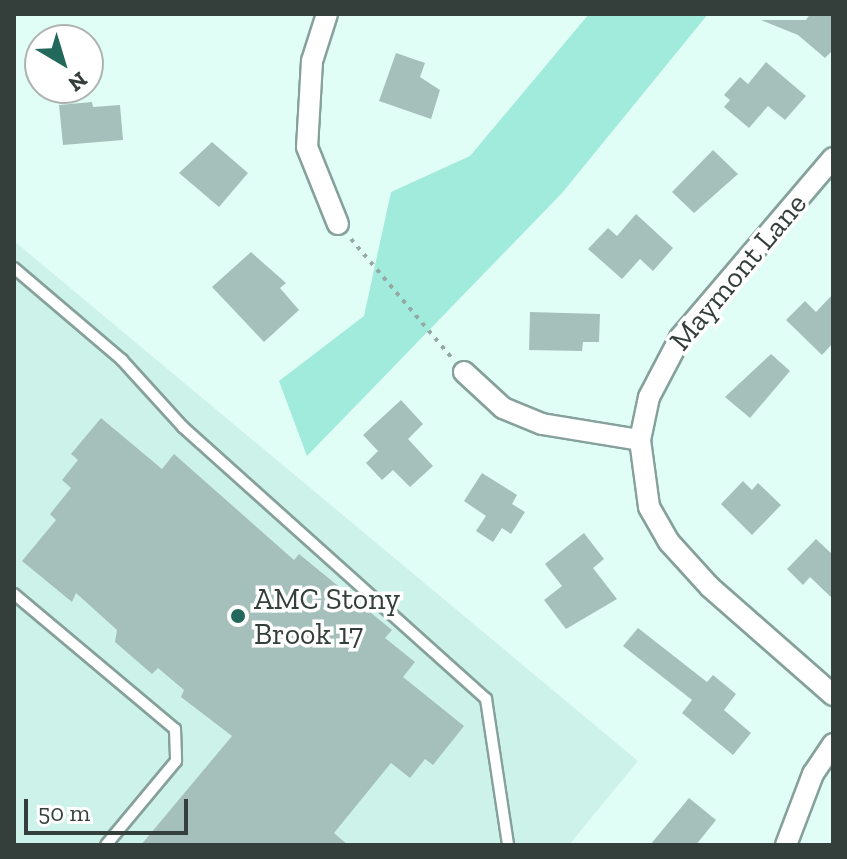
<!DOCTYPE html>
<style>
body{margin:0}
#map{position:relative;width:847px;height:859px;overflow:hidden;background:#e1fef6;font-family:"Zilla Slab",serif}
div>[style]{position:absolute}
.built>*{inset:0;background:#cdf2e9}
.green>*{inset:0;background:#a0ebdb}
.building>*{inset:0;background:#a5c0ba}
.path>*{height:4px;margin-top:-2px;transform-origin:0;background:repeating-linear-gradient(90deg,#94a9a3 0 4px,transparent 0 10px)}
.roads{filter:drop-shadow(2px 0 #86a19b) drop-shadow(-2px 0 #86a19b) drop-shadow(0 2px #86a19b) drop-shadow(0 -2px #86a19b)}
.lane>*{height:10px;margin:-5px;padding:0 5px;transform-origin:5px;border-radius:5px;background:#fff}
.street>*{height:20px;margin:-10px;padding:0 10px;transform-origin:10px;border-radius:10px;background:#fff}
.dots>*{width:22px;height:22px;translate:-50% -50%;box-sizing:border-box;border:4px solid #fff;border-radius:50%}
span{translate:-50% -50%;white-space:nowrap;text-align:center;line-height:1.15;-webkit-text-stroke:7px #fff;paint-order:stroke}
.street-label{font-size:30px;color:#343f3c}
.poi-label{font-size:30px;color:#343f3c}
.left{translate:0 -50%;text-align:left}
.frame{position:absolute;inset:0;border:16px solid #343f3c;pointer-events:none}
.north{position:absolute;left:24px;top:24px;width:80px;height:80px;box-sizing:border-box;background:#fff;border:2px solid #aeb2b1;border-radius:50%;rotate:142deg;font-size:22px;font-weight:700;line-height:32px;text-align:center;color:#343f3c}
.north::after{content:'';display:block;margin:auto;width:28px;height:36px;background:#22695c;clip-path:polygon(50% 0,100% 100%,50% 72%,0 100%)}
.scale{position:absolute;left:24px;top:799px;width:164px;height:36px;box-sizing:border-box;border:4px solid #343f3c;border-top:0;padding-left:10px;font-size:24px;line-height:28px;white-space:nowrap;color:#343f3c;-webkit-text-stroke:6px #fff;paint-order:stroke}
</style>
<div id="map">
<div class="built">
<div style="clip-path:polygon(14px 241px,638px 761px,569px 845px,14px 845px)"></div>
</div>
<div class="green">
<div style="clip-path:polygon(589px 14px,708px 14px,562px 193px,307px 456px,279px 381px,364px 316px,391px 192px,470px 156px)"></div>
</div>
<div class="building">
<div style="clip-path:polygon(810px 14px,833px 14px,833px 50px,825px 58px,798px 35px,761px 20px,806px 20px)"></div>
<div style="clip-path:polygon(396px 53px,425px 63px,420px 77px,440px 90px,431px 119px,379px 101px)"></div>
<div style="clip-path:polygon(766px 62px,806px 96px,785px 120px,768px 106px,749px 128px,724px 107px,730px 100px,724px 95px,740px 77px,748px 84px)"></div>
<div style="clip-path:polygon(92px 102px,93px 107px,120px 105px,123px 140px,63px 145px,59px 105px)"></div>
<div style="clip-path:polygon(212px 142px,248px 173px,219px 207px,179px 173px)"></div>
<div style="clip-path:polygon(713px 150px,738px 174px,694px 213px,672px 192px)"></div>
<div style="clip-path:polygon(636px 214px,673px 248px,653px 271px,640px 259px,622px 279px,588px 249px,608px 228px,617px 236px)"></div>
<div style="clip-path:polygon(251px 252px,286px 283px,280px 288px,299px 310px,264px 342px,212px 287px)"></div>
<div style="clip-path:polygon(833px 294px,833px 343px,822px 355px,786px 320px,805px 301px,816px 312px)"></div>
<div style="clip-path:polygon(530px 312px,600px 314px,599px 342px,583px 342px,582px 351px,529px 350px)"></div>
<div style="clip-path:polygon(771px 354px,790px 371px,750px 418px,725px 397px)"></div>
<div style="clip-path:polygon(401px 400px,423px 424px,408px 439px,433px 466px,410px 487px,393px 470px,382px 480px,366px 463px,378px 451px,363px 435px)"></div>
<div style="clip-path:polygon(101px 418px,162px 469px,174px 454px,294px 560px,299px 554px,392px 630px,385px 638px,415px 662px,403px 677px,464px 726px,433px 765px,425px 759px,410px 778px,391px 763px,334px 833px,348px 845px,141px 845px,232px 736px,181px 697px,184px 690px,158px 668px,152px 674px,115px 642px,117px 630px,76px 593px,72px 602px,22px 561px,56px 520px,50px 514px,71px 488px,62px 480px,78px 460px,71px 454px)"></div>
<div style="clip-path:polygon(482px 473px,517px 495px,512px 504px,525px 512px,511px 534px,502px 528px,493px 542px,476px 531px,486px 516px,464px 501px)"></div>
<div style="clip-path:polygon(743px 481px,752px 490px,758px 483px,781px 505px,752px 535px,721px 504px)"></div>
<div style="clip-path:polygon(584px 533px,604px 559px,593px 568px,617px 599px,566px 629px,544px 600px,562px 586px,545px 564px)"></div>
<div style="clip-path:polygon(816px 539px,833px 555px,833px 599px,810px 577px,803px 585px,787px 569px)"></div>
<div style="clip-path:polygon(638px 628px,707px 682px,713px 675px,736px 694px,724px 710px,751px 733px,733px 755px,682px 713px,692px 700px,623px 646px)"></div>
<div style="clip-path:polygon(689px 798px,716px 820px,696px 845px,650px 845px)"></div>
</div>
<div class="path">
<div style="left:351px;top:239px;width:156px;rotate:49.7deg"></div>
</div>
<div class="roads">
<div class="lane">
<div style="left:14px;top:268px;width:142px;rotate:40.4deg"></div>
<div style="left:122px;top:360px;width:91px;rotate:47.7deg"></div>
<div style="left:183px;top:427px;width:407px;rotate:41.9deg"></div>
<div style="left:486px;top:699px;width:148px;rotate:81.4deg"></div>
<div style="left:14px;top:594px;width:210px;rotate:40deg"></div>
<div style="left:175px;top:729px;width:32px;rotate:88deg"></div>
<div style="left:176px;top:761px;width:109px;rotate:129.8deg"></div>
</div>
<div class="street">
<div style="left:327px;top:14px;width:49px;rotate:107.7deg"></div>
<div style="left:312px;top:61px;width:86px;rotate:93.3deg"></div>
<div style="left:307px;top:147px;width:83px;rotate:68.1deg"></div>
<div style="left:833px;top:158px;width:236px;rotate:130.4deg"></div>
<div style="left:680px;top:338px;width:67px;rotate:117.7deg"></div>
<div style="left:649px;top:397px;width:44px;rotate:101.8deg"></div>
<div style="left:640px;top:440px;width:68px;rotate:82.3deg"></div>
<div style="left:649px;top:507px;width:40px;rotate:60.3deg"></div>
<div style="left:669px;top:542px;width:61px;rotate:47.7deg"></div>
<div style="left:710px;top:587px;width:164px;rotate:41.3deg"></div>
<div style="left:464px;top:372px;width:53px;rotate:42.7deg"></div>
<div style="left:503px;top:408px;width:42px;rotate:22.3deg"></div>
<div style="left:542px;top:424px;width:99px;rotate:9.3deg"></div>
<div style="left:786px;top:845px;width:76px;rotate:-69.2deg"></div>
<div style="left:813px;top:774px;width:36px;rotate:-56deg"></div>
</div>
</div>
<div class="dots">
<div style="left:238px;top:616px;background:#22695c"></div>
</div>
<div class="street-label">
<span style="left:738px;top:272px;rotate:-50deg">Maymont Lane</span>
</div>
<div class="poi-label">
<span class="left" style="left:254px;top:616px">AMC Stony<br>Brook 17</span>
</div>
<div class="frame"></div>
<div class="north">N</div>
<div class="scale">50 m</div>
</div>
